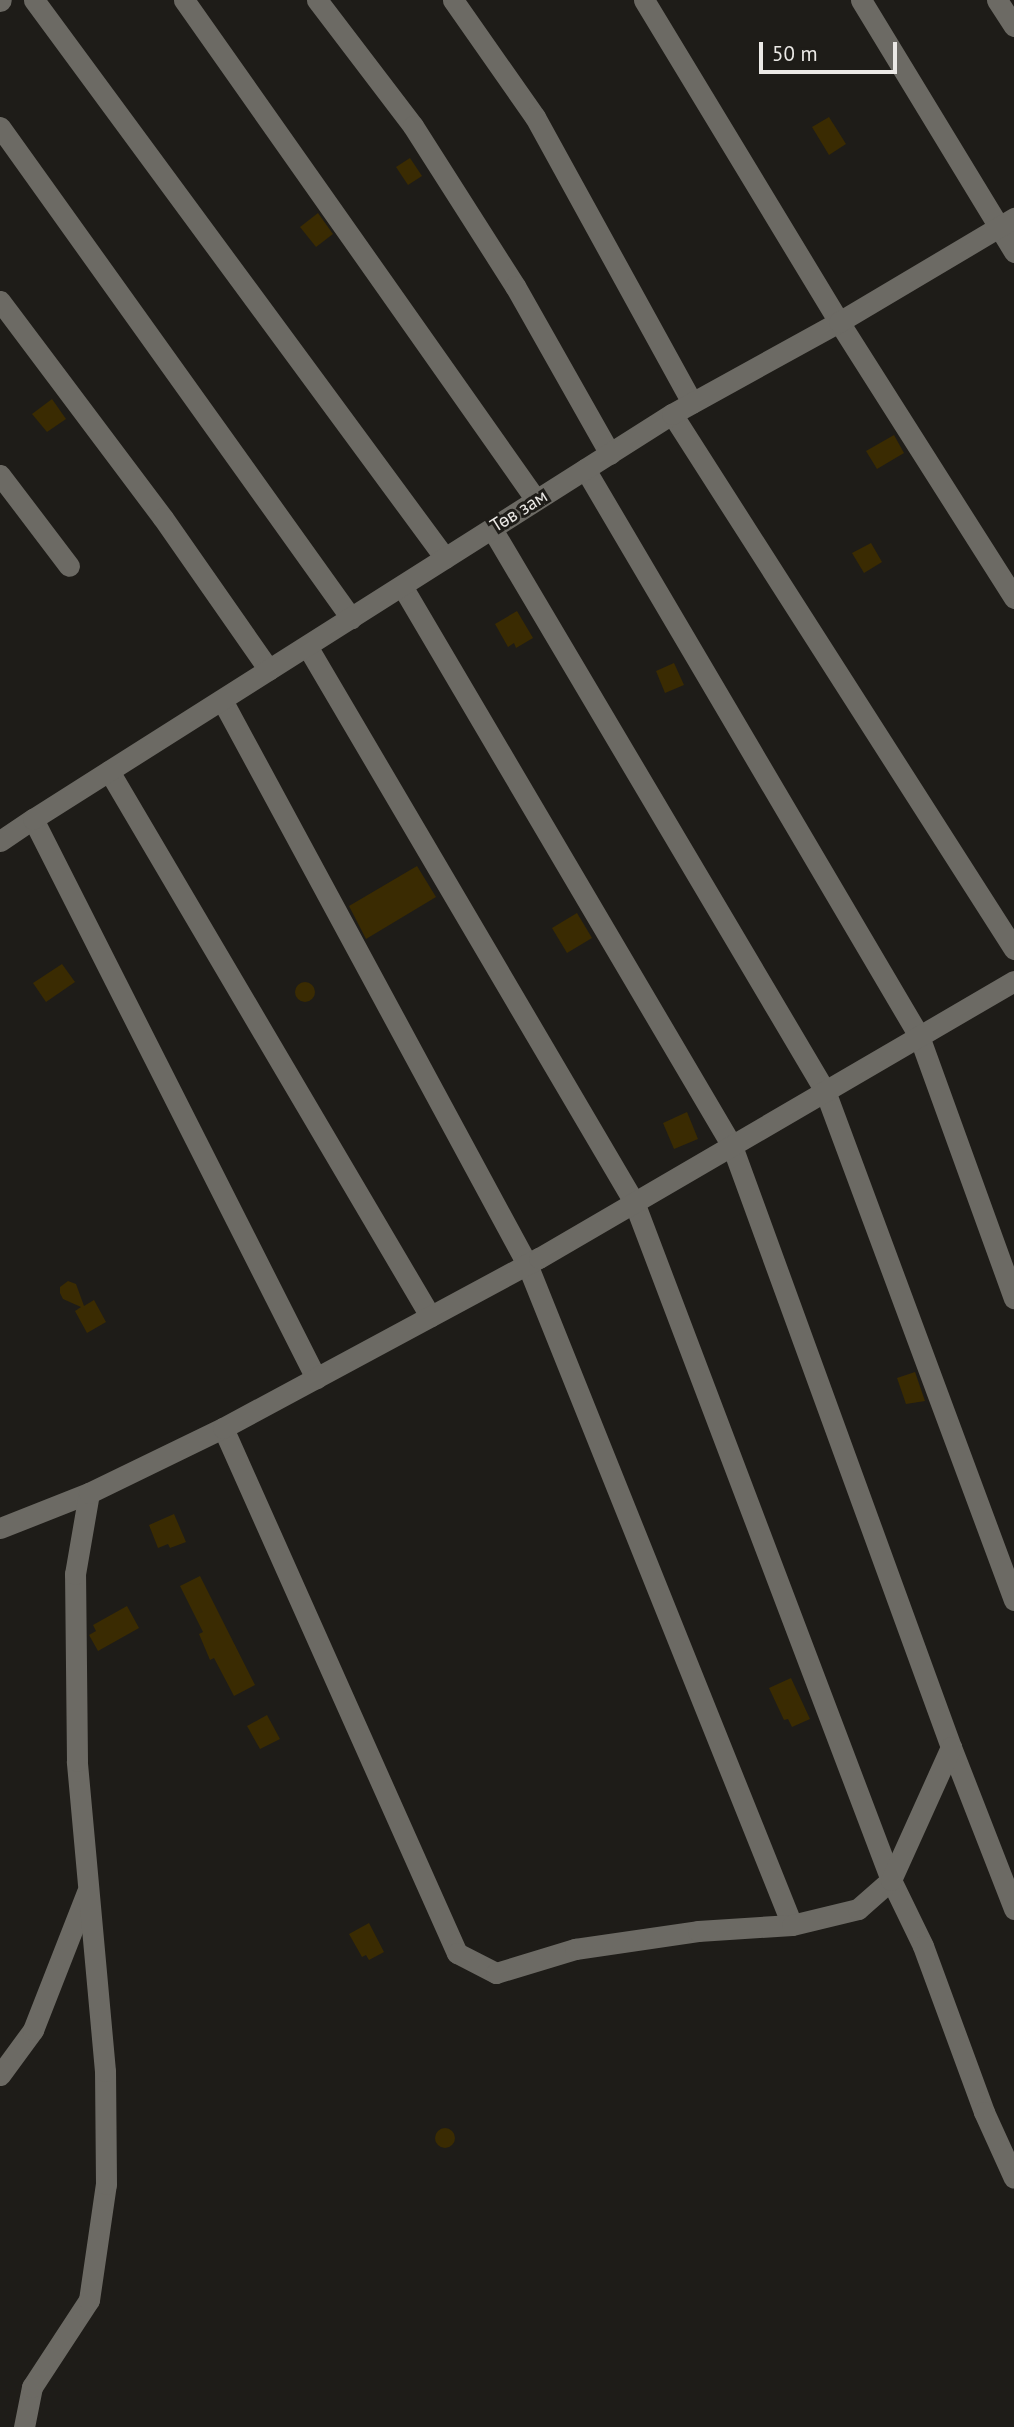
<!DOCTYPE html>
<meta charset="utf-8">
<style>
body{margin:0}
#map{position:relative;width:1014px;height:2427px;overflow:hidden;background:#1e1c18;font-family:"PT Sans",sans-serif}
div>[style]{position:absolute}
.building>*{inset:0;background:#3a2b02}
.round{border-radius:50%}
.street>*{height:21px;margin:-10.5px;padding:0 10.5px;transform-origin:10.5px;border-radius:10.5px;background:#6c6a64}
.secondary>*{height:21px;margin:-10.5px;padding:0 10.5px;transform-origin:10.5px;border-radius:10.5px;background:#6c6a64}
span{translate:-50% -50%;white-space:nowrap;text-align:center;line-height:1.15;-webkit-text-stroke:6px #1e1c18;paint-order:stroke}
.street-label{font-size:19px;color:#ebe9e6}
.scale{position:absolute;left:759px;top:42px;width:138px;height:32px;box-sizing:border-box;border:4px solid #ebe9e6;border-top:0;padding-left:9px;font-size:21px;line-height:24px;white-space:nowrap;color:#ebe9e6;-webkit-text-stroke:5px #1e1c18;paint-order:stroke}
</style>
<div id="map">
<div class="building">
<div style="clip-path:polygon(829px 117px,846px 144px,829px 155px,812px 127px)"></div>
<div style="clip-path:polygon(410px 158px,422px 176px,408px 185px,396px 167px)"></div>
<div style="clip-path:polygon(318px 213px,333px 234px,316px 247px,300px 227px)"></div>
<div style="clip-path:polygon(52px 399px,66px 419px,47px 432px,32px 414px)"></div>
<div style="clip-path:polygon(894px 435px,904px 453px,877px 469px,866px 451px)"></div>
<div style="clip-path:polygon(871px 543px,882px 562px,864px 573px,852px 553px)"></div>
<div style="clip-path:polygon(517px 611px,533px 638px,516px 648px,514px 643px,508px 647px,495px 624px)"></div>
<div style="clip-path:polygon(674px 663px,684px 685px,665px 693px,656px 671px)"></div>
<div style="clip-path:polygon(417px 866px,436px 897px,366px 939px,349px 906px)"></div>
<div style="clip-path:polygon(577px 913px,592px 938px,567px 953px,552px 928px)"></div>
<div style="clip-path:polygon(62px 964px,75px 982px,46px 1002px,33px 983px)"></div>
<div class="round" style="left:295px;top:982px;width:20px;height:20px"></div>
<div style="clip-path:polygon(687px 1112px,698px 1139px,674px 1149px,663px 1123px)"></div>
<div style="clip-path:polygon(68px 1281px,76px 1284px,84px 1306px,94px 1300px,106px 1322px,87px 1333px,75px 1311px,81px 1307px,63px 1299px,60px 1293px,60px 1287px)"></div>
<div style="clip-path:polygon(915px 1372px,925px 1401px,906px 1404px,897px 1378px)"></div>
<div style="clip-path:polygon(174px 1514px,186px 1542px,170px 1548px,168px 1544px,158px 1548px,149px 1525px)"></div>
<div style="clip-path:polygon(200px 1576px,255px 1685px,234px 1696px,214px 1658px,210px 1660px,199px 1634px,203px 1632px,180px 1586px)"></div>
<div style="clip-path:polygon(127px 1606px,139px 1628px,98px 1651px,89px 1635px,96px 1631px,93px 1625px)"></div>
<div style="clip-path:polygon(791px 1678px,810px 1719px,792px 1727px,788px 1719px,784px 1720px,769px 1688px)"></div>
<div style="clip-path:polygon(267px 1715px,280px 1739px,260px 1749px,247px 1726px)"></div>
<div style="clip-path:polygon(369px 1923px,384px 1952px,369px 1960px,366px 1955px,362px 1957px,349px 1934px)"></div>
<div class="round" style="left:435px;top:2128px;width:20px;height:20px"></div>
</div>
<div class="street">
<div style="left:34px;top:0;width:693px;rotate:53.63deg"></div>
<div style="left:184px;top:0;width:611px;rotate:54.85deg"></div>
<div style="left:317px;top:0;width:158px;rotate:52.7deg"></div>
<div style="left:413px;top:126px;width:190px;rotate:57.5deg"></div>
<div style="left:515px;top:286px;width:193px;rotate:60.5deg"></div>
<div style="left:453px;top:0;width:143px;rotate:55deg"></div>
<div style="left:535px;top:117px;width:326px;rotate:61.2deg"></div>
<div style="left:644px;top:0;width:376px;rotate:58.8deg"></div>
<div style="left:839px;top:322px;width:327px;rotate:57.6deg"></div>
<div style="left:861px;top:0;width:295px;rotate:58.7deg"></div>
<div style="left:997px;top:0;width:31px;rotate:57deg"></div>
<div style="left:0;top:1px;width:1px;rotate:-45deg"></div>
<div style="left:0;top:127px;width:604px;rotate:54.44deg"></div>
<div style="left:0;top:301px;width:271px;rotate:53.1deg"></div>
<div style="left:163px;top:518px;width:185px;rotate:55.1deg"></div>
<div style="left:672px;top:414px;width:635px;rotate:57.41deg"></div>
<div style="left:585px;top:469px;width:658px;rotate:59.5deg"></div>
<div style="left:919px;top:1036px;width:279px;rotate:70.1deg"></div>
<div style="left:0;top:475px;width:114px;rotate:52.8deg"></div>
<div style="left:492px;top:529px;width:653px;rotate:59.35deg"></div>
<div style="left:825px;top:1091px;width:543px;rotate:69.63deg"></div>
<div style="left:402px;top:586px;width:650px;rotate:59.49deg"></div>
<div style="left:732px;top:1146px;width:640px;rotate:69.98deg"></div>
<div style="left:951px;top:1747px;width:174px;rotate:68.7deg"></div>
<div style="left:307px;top:646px;width:645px;rotate:59.54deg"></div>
<div style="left:634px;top:1202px;width:725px;rotate:69.24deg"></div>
<div style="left:891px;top:1880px;width:73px;rotate:64.1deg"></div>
<div style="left:923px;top:1946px;width:177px;rotate:69.8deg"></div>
<div style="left:984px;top:2112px;width:72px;rotate:65.6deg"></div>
<div style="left:222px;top:700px;width:641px;rotate:61.6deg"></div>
<div style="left:527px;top:1264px;width:712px;rotate:68.15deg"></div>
<div style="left:109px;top:771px;width:633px;rotate:59.5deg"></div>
<div style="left:0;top:841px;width:40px;rotate:-34deg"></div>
<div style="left:33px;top:819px;width:627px;rotate:63.15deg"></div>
<div style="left:223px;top:1428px;width:575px;rotate:65.98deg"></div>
<div style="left:457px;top:1953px;width:44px;rotate:27.1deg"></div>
<div style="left:496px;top:1973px;width:83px;rotate:-16.9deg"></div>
<div style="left:575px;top:1949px;width:124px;rotate:-8.3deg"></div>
<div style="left:698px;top:1931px;width:94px;rotate:-3.7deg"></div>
<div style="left:792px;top:1925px;width:68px;rotate:-13.6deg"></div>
<div style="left:858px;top:1909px;width:44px;rotate:-41.3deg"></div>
<div style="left:891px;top:1880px;width:146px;rotate:-65.7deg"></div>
<div style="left:0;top:1528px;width:96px;rotate:-21.5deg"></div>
<div style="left:0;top:2075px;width:56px;rotate:-53.7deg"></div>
<div style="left:33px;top:2030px;width:148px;rotate:-68.6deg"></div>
<div style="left:24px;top:2427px;width:41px;rotate:-78.7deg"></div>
<div style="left:32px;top:2387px;width:104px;rotate:-56.8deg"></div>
<div style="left:89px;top:2300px;width:117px;rotate:-81.7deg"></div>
<div style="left:106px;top:2184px;width:113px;rotate:-90.5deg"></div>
<div style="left:105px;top:2071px;width:311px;rotate:-95.2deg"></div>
<div style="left:77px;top:1761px;width:187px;rotate:-90.6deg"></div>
<div style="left:75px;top:1574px;width:82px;rotate:-80.2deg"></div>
<div style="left:89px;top:1493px;width:149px;rotate:-25.9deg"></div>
<div style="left:223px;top:1428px;width:359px;rotate:-28.3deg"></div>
<div style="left:539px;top:1258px;width:550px;rotate:-30.25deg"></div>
</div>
<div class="secondary">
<div style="left:33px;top:819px;width:757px;rotate:-32.37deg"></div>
<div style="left:672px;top:414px;width:191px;rotate:-28.9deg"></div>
<div style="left:839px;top:322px;width:204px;rotate:-30.7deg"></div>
</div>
<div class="street-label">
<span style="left:519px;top:511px;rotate:-32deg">Төв зам</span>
</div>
<div class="scale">50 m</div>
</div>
